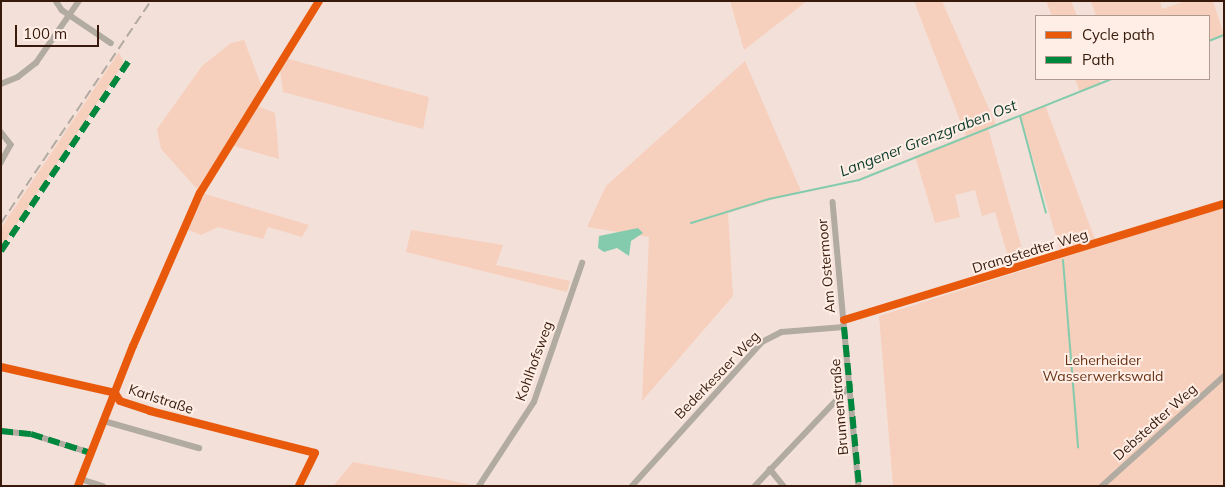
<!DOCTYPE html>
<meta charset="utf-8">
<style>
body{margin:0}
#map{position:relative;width:1225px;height:487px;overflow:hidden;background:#f3e1d9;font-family:Mulish,sans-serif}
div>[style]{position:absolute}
.green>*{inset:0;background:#f7cfbd}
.water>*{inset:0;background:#84cbad}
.stream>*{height:2px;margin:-1px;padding:0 1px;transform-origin:1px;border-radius:1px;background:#84cbad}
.minor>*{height:5.5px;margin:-2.75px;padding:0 2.75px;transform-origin:2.75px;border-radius:2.75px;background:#b2aba1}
.rail>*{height:2px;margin-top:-1px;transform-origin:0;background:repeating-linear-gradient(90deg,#b3aaa2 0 10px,transparent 0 15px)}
.quiet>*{height:6px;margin-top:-3px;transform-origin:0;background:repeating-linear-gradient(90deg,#00873e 0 12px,transparent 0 18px)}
.cycleway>*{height:8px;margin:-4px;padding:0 4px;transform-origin:4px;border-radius:4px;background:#e8590c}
span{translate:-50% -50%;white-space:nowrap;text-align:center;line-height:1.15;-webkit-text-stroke:4px #ffeee6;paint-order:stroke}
.street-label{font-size:14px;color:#371a0b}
.park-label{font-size:14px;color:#673114}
.water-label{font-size:15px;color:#0a3b2b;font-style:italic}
.frame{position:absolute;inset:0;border:2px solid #371a0b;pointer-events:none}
.legend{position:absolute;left:1035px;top:15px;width:175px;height:65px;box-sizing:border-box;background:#ffeee6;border:1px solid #af998e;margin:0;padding:6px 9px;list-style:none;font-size:15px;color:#371a0b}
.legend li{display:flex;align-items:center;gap:10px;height:25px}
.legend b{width:25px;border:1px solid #af998e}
.scale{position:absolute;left:15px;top:25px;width:84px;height:22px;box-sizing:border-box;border:2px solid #371a0b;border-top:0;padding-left:6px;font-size:15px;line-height:18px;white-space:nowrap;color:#371a0b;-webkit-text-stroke:4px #ffeee6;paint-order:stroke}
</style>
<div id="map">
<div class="green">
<div style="clip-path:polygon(730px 1px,807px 1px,744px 50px)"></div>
<div style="clip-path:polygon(914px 1px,942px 1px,996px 125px,988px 128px,1026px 263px,1011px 267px,995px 212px,982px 216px,975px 190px,955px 195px,960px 217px,935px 223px,915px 156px,966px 136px)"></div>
<div style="clip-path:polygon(1046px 1px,1071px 1px,1077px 16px,1052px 16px)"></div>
<div style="clip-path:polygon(1091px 1px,1160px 1px,1162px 9px,1185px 1px,1213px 1px,1224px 35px,1209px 41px,1209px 16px,1096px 16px)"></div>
<div style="clip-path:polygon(244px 40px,263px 90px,253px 104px,275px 113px,279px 159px,227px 144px,200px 192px,161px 149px,157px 129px,202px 66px,231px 43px)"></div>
<div style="clip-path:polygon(119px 52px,124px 63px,1px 248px,1px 228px)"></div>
<div style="clip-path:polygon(285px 58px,429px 97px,423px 129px,283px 92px,280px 69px)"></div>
<div style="clip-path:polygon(745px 61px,801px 191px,728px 213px,733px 296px,642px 401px,649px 237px,587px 227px,606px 186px)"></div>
<div style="clip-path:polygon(1075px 79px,1099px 79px,1100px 83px,1080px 92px)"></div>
<div style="clip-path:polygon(1045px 105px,1096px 242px,1061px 253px,1020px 115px)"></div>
<div style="clip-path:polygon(202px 193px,309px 225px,302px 237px,268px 227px,263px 239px,218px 227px,201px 235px,186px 229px)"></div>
<div style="clip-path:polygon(1224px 207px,1224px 486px,893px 486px,879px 316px)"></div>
<div style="clip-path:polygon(411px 230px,503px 245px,496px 265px,570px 281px,567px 292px,406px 252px)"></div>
<div style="clip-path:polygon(353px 462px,444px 479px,476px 486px,334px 485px)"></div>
</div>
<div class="water">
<div style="clip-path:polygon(638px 228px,643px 233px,631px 241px,629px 256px,617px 248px,604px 252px,598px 248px,599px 236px)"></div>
</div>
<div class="stream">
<div style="left:1209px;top:41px;width:16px;rotate:-22deg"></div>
<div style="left:1020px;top:116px;width:100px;rotate:75deg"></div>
<div style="left:691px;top:223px;width:82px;rotate:-17.1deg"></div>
<div style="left:769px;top:199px;width:92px;rotate:-11.9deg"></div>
<div style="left:859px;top:180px;width:272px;rotate:-21.8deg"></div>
<div style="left:1063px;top:260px;width:188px;rotate:85.4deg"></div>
</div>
<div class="minor">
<div style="left:56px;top:1px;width:11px;rotate:56deg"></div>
<div style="left:62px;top:10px;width:59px;rotate:34deg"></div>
<div style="left:1px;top:84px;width:18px;rotate:-22deg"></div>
<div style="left:18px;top:77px;width:23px;rotate:-38deg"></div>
<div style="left:36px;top:63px;width:75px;rotate:-55.3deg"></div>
<div style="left:1px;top:132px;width:16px;rotate:52deg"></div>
<div style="left:11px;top:145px;width:21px;rotate:119deg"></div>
<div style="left:833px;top:202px;width:285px;rotate:84.8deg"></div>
<div style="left:844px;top:320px;width:397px;rotate:-17deg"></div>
<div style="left:1px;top:367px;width:117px;rotate:12.8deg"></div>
<div style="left:115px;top:393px;width:9px;rotate:58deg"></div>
<div style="left:120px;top:401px;width:32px;rotate:18deg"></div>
<div style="left:150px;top:411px;width:170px;rotate:14.3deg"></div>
<div style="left:315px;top:453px;width:37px;rotate:116deg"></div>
<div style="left:104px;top:421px;width:99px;rotate:15.9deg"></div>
<div style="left:1px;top:431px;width:30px;rotate:6deg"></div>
<div style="left:31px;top:434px;width:63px;rotate:17.6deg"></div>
<div style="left:770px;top:469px;width:22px;rotate:51deg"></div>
<div style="left:80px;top:479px;width:24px;rotate:17deg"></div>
<div style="left:78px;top:486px;width:150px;rotate:-68.6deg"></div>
<div style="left:479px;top:486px;width:100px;rotate:-56.8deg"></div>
<div style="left:534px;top:402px;width:147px;rotate:-70.9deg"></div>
<div style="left:632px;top:486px;width:194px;rotate:-47.9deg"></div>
<div style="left:762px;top:342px;width:22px;rotate:-27deg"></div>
<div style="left:782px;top:332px;width:62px;rotate:-4.6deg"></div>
<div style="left:755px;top:486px;width:138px;rotate:-46.5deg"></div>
<div style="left:1102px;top:486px;width:164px;rotate:-42deg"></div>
</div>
<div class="rail">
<div style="left:1px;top:223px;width:268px;rotate:-56deg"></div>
</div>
<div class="quiet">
<div style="left:1px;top:251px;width:228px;rotate:-56.1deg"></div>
<div style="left:844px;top:327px;width:160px;rotate:84.6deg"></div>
<div style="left:1px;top:431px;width:30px;rotate:6deg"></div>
<div style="left:31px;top:434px;width:63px;rotate:17.6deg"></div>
</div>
<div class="cycleway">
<div style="left:844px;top:320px;width:397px;rotate:-17deg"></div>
<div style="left:1px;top:367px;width:117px;rotate:12.8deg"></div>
<div style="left:115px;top:393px;width:9px;rotate:58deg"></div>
<div style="left:120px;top:401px;width:32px;rotate:18deg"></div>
<div style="left:150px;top:411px;width:170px;rotate:14.3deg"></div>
<div style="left:315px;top:453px;width:37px;rotate:116deg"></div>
<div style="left:78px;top:486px;width:150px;rotate:-68.6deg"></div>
<div style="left:133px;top:346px;width:167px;rotate:-66.4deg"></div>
<div style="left:200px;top:193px;width:226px;rotate:-58.2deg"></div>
</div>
<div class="street-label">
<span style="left:1030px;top:251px;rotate:-17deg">Drangstedter Weg</span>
<span style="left:826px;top:266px;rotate:-95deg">Am Ostermoor</span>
<span style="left:534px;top:361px;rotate:-70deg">Kohlhofsweg</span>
<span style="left:717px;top:375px;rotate:-46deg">Bederkesaer Weg</span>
<span style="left:161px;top:399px;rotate:18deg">Karlstraße</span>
<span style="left:839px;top:407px;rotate:-95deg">Brunnenstraße</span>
<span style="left:1155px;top:422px;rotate:-42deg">Debstedter Weg</span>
</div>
<div class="park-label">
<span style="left:1103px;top:368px">Leherheider<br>Wasserwerkswald</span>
</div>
<div class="water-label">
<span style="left:928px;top:138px;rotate:-21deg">Langener Grenzgraben Ost</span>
</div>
<div class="frame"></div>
<ul class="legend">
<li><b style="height:6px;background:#e8590c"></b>Cycle path</li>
<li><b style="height:6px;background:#00873e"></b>Path</li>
</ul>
<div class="scale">100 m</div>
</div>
